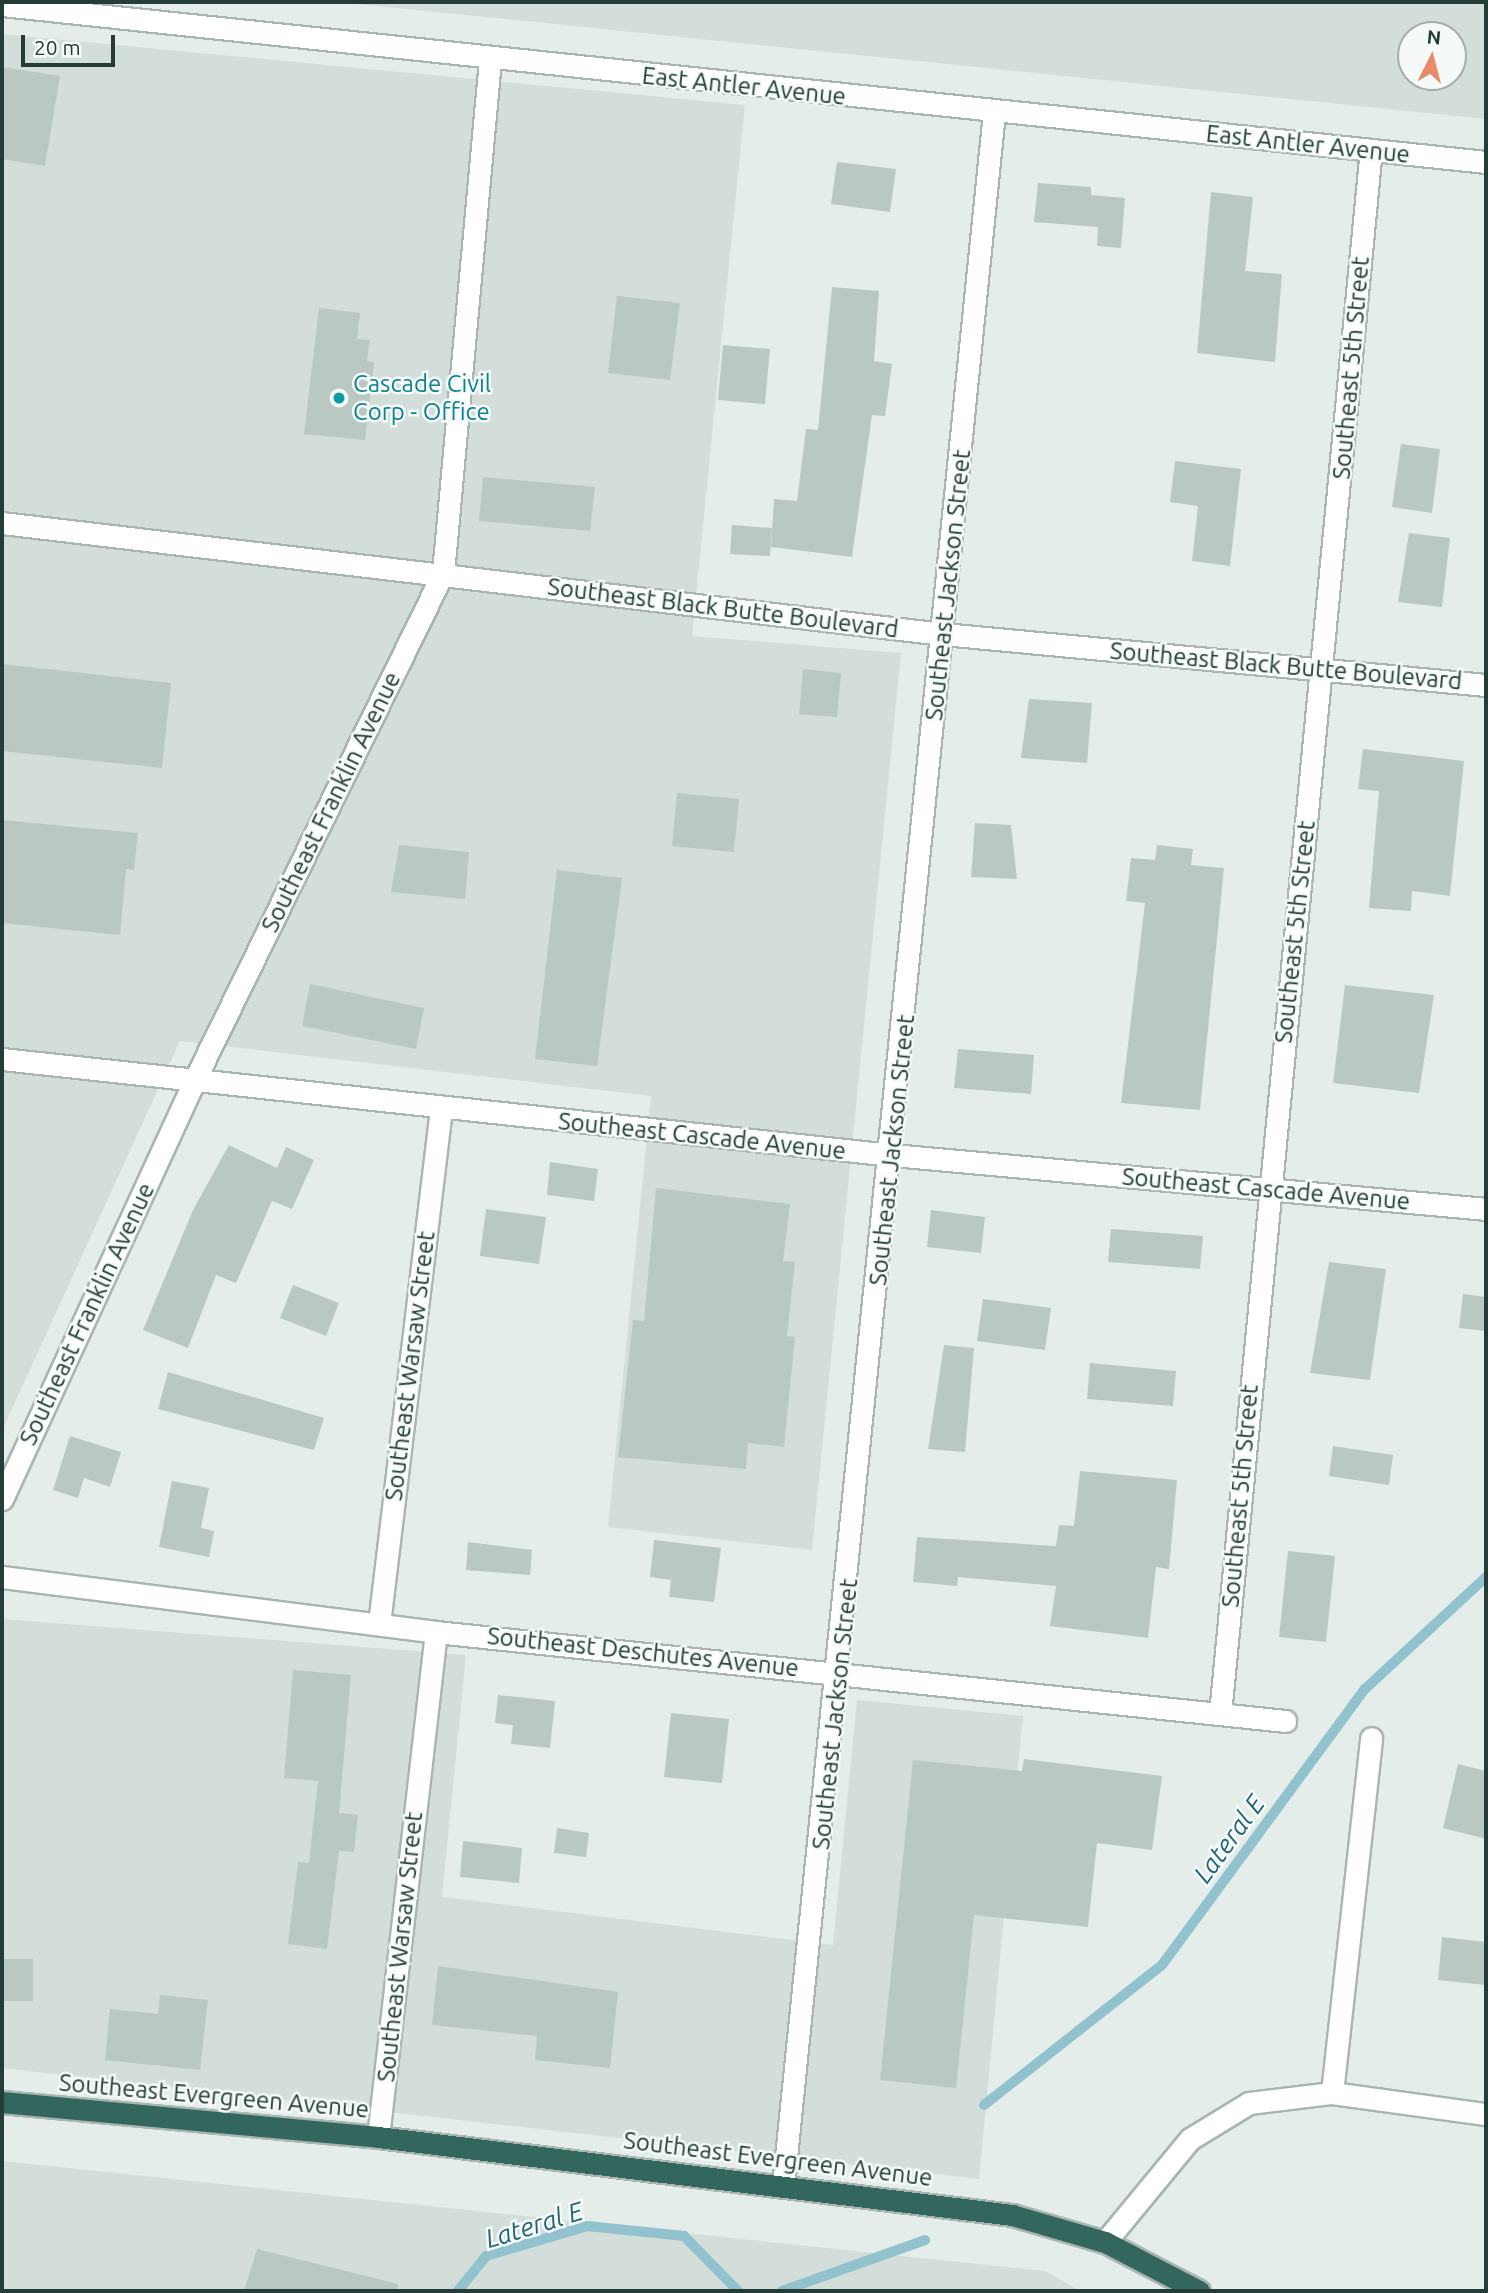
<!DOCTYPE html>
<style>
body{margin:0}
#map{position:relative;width:1488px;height:2293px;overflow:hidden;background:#e5edea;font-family:Ubuntu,sans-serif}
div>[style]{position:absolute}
.built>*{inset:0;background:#d3ddd9}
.stream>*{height:10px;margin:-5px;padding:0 5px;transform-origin:5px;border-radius:5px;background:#92c2cd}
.building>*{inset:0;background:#bac8c3}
.roads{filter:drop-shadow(2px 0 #a8b5b1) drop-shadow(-2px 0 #a8b5b1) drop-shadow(0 2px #a8b5b1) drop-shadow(0 -2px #a8b5b1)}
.minor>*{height:21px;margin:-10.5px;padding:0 10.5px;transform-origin:10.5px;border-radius:10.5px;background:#fff}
.highway>*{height:21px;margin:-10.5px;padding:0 10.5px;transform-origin:10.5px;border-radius:10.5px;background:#33675e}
.dots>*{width:19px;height:19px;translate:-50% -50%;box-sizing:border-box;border:4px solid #f5faf8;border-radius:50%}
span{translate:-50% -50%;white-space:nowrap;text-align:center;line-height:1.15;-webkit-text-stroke:5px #f5faf8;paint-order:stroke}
.street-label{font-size:24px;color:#253d38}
.culture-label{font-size:24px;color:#0d838f}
.left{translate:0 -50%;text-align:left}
.water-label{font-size:26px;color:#246575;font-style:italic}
.frame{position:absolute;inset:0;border:4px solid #253d38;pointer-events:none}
.north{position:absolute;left:1397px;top:21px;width:70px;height:70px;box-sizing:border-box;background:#f5faf8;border:2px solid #a2aeab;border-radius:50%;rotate:6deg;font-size:19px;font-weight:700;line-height:28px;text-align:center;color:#253d38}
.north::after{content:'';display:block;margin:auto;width:24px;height:32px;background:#e78b69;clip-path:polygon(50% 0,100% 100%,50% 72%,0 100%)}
.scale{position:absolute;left:21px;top:35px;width:94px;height:32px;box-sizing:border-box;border:4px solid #253d38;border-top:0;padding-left:9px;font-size:21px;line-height:24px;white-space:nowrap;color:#253d38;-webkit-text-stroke:5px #f5faf8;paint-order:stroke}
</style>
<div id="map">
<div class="built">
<div style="clip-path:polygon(evenodd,338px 2px,1486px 2px,1486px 119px,338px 2px,1411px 35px,1453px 35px,1453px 77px,1411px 77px,1411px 35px)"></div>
<div style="clip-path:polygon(2px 34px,745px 105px,692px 636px,901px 653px,812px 1550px,608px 1527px,651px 1096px,180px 1041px,2px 1431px)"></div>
<div style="clip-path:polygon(2px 1619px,466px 1655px,442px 1897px,833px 1945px,857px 1700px,1023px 1716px,979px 2179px,2px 2068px)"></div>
<div style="clip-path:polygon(2px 2161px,1045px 2271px,1080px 2291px,2px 2291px)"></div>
</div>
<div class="stream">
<div style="left:984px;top:2105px;width:226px;rotate:-38.2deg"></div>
<div style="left:1162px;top:1965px;width:343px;rotate:-53.7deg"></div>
<div style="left:1365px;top:1689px;width:165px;rotate:-42.8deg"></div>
<div style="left:458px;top:2291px;width:45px;rotate:-51.3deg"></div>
<div style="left:486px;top:2256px;width:105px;rotate:-16.5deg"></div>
<div style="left:587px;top:2226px;width:98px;rotate:5.9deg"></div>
<div style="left:684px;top:2236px;width:77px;rotate:45.5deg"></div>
<div style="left:782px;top:2291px;width:152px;rotate:-19.6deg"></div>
</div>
<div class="building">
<div style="clip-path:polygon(2px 67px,60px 76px,45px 166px,2px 159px)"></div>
<div style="clip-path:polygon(837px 162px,896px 169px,890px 212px,831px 204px)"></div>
<div style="clip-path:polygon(1038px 183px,1091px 187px,1091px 195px,1125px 198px,1121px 248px,1097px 246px,1098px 227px,1034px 222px)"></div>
<div style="clip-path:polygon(1211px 192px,1253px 197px,1245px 271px,1282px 274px,1275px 362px,1197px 353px)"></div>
<div style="clip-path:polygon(832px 287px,879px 291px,874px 361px,892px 364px,885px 416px,872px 415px,852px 557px,771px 547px,774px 499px,797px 501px,806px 429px,818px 430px)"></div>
<div style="clip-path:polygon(617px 296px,680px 303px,670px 380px,608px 373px)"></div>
<div style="clip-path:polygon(319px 308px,360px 313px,357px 339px,370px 340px,367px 361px,374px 362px,365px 440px,304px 434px)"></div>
<div style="clip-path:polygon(723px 345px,770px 349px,765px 404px,718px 400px)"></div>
<div style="clip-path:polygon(1401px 444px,1440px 449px,1432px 513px,1392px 507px)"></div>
<div style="clip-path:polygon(1175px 461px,1241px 469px,1230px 566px,1192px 561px,1198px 506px,1170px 502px)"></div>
<div style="clip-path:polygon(483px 477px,595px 487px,590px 531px,479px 521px)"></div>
<div style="clip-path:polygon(732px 525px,772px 528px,770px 556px,730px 554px)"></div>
<div style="clip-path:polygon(1409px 533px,1450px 538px,1442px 607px,1398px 602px)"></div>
<div style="clip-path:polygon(2px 664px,171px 683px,162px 768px,2px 751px)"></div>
<div style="clip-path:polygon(803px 669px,841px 673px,837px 717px,799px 714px)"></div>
<div style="clip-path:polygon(1029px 699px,1092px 703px,1087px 763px,1021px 758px)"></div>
<div style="clip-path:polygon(1363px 749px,1464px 761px,1450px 896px,1412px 891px,1411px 911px,1369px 908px,1379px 791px,1358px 789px)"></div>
<div style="clip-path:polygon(677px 793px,739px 799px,734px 852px,672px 846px)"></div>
<div style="clip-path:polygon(2px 820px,138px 833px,134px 870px,126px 869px,120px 935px,2px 923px)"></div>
<div style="clip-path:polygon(975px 823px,1011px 825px,1017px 879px,971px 877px)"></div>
<div style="clip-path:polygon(399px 845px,469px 852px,465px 899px,391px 892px)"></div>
<div style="clip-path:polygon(1157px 845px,1193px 849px,1191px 865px,1224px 868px,1200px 1110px,1121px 1103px,1145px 903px,1126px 901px,1131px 858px,1155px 860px)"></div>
<div style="clip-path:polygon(557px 870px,622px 878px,597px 1066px,535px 1059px)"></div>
<div style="clip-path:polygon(310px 984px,424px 1008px,416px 1049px,302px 1026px)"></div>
<div style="clip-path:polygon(1345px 985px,1434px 995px,1419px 1093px,1333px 1083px)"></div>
<div style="clip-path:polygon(958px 1049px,1034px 1055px,1031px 1094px,954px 1088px)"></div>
<div style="clip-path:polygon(229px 1145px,277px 1168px,286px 1147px,314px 1160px,292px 1209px,272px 1201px,236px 1283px,216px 1275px,188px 1348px,143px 1330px,193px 1210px)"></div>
<div style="clip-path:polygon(550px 1162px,598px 1169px,594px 1201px,547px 1195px)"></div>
<div style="clip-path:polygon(656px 1188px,790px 1204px,783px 1261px,795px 1262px,787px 1336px,795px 1337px,784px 1447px,748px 1443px,746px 1469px,618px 1457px,633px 1320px,644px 1321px)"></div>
<div style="clip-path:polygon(486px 1209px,546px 1217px,539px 1264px,480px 1256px)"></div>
<div style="clip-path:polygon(931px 1210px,985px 1217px,981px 1253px,927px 1247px)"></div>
<div style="clip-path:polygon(1111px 1229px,1203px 1236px,1200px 1269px,1108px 1262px)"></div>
<div style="clip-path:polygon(1329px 1262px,1386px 1269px,1370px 1380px,1310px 1373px)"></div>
<div style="clip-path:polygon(293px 1285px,339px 1303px,326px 1336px,280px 1318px)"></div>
<div style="clip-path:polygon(1463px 1294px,1486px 1297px,1486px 1331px,1459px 1328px)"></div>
<div style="clip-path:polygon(983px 1299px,1051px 1308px,1045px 1350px,977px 1341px)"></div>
<div style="clip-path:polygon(944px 1345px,974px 1348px,965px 1452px,928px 1449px)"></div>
<div style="clip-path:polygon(1090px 1363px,1176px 1371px,1173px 1406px,1087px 1399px)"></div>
<div style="clip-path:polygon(168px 1372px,324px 1418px,314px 1450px,158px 1409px)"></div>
<div style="clip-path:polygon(70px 1436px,121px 1452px,110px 1487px,84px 1478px,78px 1498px,53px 1490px)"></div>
<div style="clip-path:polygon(1333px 1446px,1393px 1455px,1389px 1485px,1329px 1476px)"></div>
<div style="clip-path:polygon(1080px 1471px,1177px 1480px,1169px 1569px,1156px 1567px,1148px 1638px,1050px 1626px,1056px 1586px,958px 1577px,957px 1586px,913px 1582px,917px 1537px,1056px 1546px,1059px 1525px,1074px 1526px)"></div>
<div style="clip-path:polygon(172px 1481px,209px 1488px,201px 1528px,214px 1531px,209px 1557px,159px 1547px)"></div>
<div style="clip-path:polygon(654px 1540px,721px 1548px,714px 1602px,669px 1597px,671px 1580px,650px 1577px)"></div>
<div style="clip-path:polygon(468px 1542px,532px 1550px,530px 1575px,466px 1570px)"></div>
<div style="clip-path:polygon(1288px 1551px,1335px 1556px,1326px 1642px,1279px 1637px)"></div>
<div style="clip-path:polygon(293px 1670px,351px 1675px,339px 1813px,358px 1815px,354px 1852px,339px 1851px,327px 1949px,288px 1944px,298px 1862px,309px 1863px,318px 1781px,284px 1778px)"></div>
<div style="clip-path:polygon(498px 1695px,555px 1701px,550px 1748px,511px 1744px,513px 1725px,495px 1723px)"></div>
<div style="clip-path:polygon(671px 1713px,729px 1719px,722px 1783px,664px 1777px)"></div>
<div style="clip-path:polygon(1024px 1759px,1162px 1776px,1152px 1850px,1097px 1843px,1088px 1927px,974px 1915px,956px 2088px,880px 2080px,913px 1760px,1022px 1771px)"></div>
<div style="clip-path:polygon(1458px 1764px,1486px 1771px,1486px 1839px,1443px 1828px)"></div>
<div style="clip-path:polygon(557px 1828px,589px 1833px,586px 1857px,554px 1853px)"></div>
<div style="clip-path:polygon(463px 1841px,522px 1848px,519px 1883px,460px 1877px)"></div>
<div style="clip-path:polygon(1442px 1937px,1486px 1942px,1486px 1985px,1438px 1980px)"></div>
<div style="clip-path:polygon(2px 1959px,33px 1959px,33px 2001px,2px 2001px)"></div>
<div style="clip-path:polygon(438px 1966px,618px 1992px,610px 2068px,535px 2060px,537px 2036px,432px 2025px)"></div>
<div style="clip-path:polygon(160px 1995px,208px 2000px,200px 2070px,105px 2060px,110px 2009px,158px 2014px)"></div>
<div style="clip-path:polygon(257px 2249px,398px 2284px,397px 2291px,244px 2291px)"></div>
</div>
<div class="roads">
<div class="minor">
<div style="left:2px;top:5px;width:1492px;rotate:6.04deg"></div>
<div style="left:2px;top:523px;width:948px;rotate:6.73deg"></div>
<div style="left:943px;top:634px;width:545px;rotate:5.37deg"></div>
<div style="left:2px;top:1059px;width:895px;rotate:6.16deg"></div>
<div style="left:892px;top:1155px;width:596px;rotate:5.19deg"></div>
<div style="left:2px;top:1499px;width:462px;rotate:-65.3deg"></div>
<div style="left:195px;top:1079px;width:564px;rotate:-63.89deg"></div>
<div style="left:443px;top:573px;width:515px;rotate:-84.77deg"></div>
<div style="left:2px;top:1577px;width:437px;rotate:7.2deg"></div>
<div style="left:436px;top:1632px;width:854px;rotate:5.98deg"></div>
<div style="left:379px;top:1624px;width:519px;rotate:-83.14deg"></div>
<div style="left:1220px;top:1714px;width:1571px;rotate:-84.49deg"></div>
<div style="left:1332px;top:2093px;width:357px;rotate:-83.7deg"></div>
<div style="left:378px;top:2137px;width:508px;rotate:-83.45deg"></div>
<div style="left:783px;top:2186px;width:2084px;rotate:-84.19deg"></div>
<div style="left:1105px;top:2242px;width:134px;rotate:-50.5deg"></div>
<div style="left:1190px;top:2139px;width:69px;rotate:-31.4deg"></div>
<div style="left:1249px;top:2103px;width:84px;rotate:-6.9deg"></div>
<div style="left:1332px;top:2093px;width:155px;rotate:7.8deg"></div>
</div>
<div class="highway">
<div style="left:2px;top:2102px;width:378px;rotate:5.3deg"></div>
<div style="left:378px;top:2137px;width:639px;rotate:7.01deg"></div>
<div style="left:1012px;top:2215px;width:97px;rotate:16.2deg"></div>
<div style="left:1105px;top:2242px;width:106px;rotate:27.5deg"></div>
</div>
</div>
<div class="dots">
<div style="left:339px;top:398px;background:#0f9aa8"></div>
</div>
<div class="street-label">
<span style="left:744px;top:86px;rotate:6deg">East Antler Avenue</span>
<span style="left:1308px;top:144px;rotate:6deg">East Antler Avenue</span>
<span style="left:1351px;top:368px;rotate:-85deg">Southeast 5th Street</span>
<span style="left:948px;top:585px;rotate:-84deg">Southeast Jackson Street</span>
<span style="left:723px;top:608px;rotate:7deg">Southeast Black Butte Boulevard</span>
<span style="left:1286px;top:666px;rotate:5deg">Southeast Black Butte Boulevard</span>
<span style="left:331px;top:802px;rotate:-64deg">Southeast Franklin Avenue</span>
<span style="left:1295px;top:932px;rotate:-84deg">Southeast 5th Street</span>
<span style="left:702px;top:1136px;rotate:6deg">Southeast Cascade Avenue</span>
<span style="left:892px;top:1150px;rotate:-84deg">Southeast Jackson Street</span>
<span style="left:1266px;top:1189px;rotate:5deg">Southeast Cascade Avenue</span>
<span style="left:87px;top:1314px;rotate:-65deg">Southeast Franklin Avenue</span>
<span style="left:410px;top:1366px;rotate:-83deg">Southeast Warsaw Street</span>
<span style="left:1240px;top:1496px;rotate:-85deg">Southeast 5th Street</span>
<span style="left:643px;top:1652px;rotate:6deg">Southeast Deschutes Avenue</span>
<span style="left:835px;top:1714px;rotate:-84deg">Southeast Jackson Street</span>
<span style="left:400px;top:1947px;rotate:-84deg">Southeast Warsaw Street</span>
<span style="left:214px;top:2096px;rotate:5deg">Southeast Evergreen Avenue</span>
<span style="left:778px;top:2159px;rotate:7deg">Southeast Evergreen Avenue</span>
</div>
<div class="culture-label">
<span class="left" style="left:353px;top:398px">Cascade Civil<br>Corp - Office</span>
</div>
<div class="water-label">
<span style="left:1229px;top:1839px;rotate:-54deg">Lateral E</span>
<span style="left:534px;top:2225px;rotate:-17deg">Lateral E</span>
</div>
<div class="frame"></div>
<div class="north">N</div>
<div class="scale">20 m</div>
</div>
